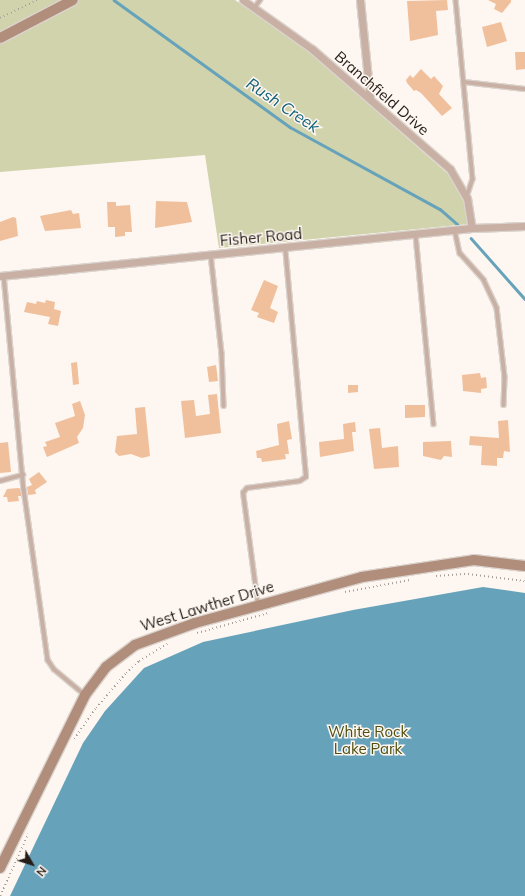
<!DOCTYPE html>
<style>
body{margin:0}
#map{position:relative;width:525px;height:896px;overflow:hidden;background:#fef6f0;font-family:Mulish,sans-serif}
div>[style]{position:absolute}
.green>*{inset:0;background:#d0d3ac}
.water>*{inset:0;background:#66a3bb}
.stream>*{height:2.5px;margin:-1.25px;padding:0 1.25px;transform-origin:1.25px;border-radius:1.25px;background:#66a3bb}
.building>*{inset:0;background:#f0c09d}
.path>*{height:1.5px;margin-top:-0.75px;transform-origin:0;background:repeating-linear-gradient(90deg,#a69f99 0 1px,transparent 0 4px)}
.roads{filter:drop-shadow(1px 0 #dbd3cd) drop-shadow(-1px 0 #dbd3cd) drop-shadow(0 1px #dbd3cd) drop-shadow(0 -1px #dbd3cd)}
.lane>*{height:3.5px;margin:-1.75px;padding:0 1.75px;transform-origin:1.75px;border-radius:1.75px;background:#c8b0a4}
.street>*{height:7px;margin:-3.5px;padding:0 3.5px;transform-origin:3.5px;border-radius:3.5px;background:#c8b0a4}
.secondary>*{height:10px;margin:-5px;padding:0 5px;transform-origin:5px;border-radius:5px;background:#b08e7b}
span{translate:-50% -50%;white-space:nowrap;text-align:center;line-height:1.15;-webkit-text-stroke:3px #fef6f0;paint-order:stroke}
.street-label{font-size:15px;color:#231c17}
.park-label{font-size:15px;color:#4e4f0f}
.water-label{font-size:16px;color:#0f617a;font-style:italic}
.north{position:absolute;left:12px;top:844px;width:40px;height:40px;-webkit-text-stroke:3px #fef6f0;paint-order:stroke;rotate:129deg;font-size:11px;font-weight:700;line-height:16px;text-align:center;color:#231c17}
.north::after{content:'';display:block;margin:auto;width:14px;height:18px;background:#231c17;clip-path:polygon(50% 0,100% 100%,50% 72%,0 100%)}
</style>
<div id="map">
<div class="green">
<div style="clip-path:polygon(0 0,235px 0,283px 32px,315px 57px,448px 174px,464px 200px,468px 224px,219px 248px,205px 155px,0 172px)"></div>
</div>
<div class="water">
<div style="clip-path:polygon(483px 587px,525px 593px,525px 896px,10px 896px,83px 743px,105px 711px,144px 668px,203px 642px,353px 610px)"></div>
</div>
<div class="stream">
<div style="left:114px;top:0;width:217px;rotate:35.8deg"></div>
<div style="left:290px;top:127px;width:171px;rotate:28.7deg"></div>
<div style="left:440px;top:209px;width:23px;rotate:41deg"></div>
<div style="left:471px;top:238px;width:81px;rotate:48.5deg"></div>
</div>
<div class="building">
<div style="clip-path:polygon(447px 0,448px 10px,436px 11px,438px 35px,410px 41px,407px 1px)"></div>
<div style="clip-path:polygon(488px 0,511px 0,511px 2px,502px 13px,494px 9px,496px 4px)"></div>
<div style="clip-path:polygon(501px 22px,507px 41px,487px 47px,482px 27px)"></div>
<div style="clip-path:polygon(515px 52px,525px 52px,525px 69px,516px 70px)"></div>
<div style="clip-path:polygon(421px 69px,431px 79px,434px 76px,443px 86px,439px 94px,452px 108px,442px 116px,421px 93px,416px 90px,414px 91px,407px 83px,406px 80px,410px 75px,413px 78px)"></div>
<div style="clip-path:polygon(156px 201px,187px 202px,192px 222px,155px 228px)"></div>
<div style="clip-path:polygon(107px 202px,116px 202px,116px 206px,130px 205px,132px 232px,125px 232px,125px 236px,115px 237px,115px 227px,108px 227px)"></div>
<div style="clip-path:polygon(71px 210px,73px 214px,79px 213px,81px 228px,45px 231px,40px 216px)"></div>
<div style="clip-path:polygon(13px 217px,16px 218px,18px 236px,0 241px,0 222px)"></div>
<div style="clip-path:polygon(264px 280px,278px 286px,270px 308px,278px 312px,274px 323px,257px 317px,259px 313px,251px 310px)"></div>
<div style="clip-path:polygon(46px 300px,55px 302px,54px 309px,61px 311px,58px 326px,48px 324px,50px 317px,24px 312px,27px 302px,36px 304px,37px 301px,45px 303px)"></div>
<div style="clip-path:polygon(77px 362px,79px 384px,73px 385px,71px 363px)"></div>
<div style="clip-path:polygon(216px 365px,218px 381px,209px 382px,207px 367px)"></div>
<div style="clip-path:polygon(480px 373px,481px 378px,486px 377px,487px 388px,481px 389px,481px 393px,463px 391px,462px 375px)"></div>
<div style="clip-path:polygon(348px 385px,358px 385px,358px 392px,348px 393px)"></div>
<div style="clip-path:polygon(217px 394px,221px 433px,185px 438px,181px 401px,194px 400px,196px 416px,210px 414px,208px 395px)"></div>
<div style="clip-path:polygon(80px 401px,85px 415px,83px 428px,77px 437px,79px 443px,47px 457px,43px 447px,47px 446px,45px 442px,60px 437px,55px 423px,75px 416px,72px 404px)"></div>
<div style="clip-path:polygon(405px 405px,425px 405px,425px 417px,405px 418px)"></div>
<div style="clip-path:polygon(145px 407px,150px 456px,142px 458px,131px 454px,119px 456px,115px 452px,117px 436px,137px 434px,135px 408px)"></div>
<div style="clip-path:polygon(508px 420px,510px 452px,504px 451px,503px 458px,497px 458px,497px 466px,481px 465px,482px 446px,469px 445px,470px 436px,499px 438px,498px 421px)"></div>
<div style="clip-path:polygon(289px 421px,292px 439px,287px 440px,289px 454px,285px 454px,286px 459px,262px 462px,261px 458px,257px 458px,256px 451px,279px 445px,277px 424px)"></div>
<div style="clip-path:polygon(355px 422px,356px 432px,352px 432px,354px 451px,320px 457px,319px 442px,344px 439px,343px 424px)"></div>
<div style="clip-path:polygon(380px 428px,382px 448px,398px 446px,399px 467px,374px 469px,369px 429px)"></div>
<div style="clip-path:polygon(451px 441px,452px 457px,444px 456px,441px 460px,423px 456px,423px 442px)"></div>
<div style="clip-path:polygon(8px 442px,11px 472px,0 473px,0 443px)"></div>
<div style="clip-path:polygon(39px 472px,47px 482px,35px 490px,36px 494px,28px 495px,27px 487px,32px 485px,29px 479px)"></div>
<div style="clip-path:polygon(18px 488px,21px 489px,22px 496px,18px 496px,19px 501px,8px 502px,7px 497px,3px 497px,7px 489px)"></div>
</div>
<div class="path">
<div style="left:0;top:18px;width:41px;rotate:-25.9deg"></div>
<div style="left:436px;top:576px;width:32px;rotate:-4deg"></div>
<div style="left:468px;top:574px;width:57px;rotate:7deg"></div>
<div style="left:345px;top:592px;width:66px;rotate:-10.5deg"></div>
<div style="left:197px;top:633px;width:74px;rotate:-15.7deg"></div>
<div style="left:74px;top:739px;width:38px;rotate:-55deg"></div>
<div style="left:96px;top:708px;width:46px;rotate:-49.4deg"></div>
<div style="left:126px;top:673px;width:18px;rotate:-43deg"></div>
<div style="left:139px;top:661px;width:33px;rotate:-31deg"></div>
<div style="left:0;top:896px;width:68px;rotate:-65.7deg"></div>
</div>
<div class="roads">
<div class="lane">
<div style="left:456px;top:0;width:180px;rotate:84.6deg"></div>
<div style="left:473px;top:179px;width:20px;rotate:108deg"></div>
<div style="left:255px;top:7px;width:9px;rotate:-54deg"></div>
<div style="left:464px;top:82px;width:61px;rotate:6.5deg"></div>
<div style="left:455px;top:230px;width:24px;rotate:78deg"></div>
<div style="left:460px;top:253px;width:36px;rotate:48deg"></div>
<div style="left:484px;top:280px;width:31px;rotate:65deg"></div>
<div style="left:497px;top:308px;width:69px;rotate:83.4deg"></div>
<div style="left:505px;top:377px;width:28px;rotate:92deg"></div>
<div style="left:416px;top:235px;width:190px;rotate:84.6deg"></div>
<div style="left:211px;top:254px;width:100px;rotate:83.7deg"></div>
<div style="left:222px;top:353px;width:53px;rotate:87.8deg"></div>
<div style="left:4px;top:275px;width:215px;rotate:84.7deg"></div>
<div style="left:24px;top:489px;width:173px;rotate:82deg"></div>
<div style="left:48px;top:660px;width:11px;rotate:56deg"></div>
<div style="left:54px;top:669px;width:39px;rotate:40deg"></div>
<div style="left:0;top:481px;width:24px;rotate:-15deg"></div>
<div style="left:258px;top:605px;width:113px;rotate:-97.6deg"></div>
<div style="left:243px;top:493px;width:6px;rotate:-51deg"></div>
<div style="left:247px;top:488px;width:53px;rotate:-7.5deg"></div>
<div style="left:300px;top:481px;width:7px;rotate:-34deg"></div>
<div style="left:306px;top:477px;width:230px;rotate:-95.2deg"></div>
</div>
<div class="street">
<div style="left:243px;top:0;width:85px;rotate:35.4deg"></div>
<div style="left:312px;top:49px;width:183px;rotate:41deg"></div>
<div style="left:450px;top:169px;width:34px;rotate:60deg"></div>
<div style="left:467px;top:198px;width:30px;rotate:81deg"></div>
<div style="left:360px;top:0;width:100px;rotate:84.2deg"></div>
<div style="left:0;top:276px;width:474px;rotate:-5.8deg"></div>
<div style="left:472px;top:228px;width:53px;rotate:-2.2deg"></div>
</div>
<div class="secondary">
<div style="left:0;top:38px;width:82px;rotate:-27.5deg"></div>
<div style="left:0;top:868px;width:193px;rotate:-63.8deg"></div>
<div style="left:85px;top:695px;width:35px;rotate:-53deg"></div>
<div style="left:106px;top:667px;width:36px;rotate:-37deg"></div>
<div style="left:135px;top:645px;width:64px;rotate:-20.1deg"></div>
<div style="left:195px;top:623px;width:173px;rotate:-15.4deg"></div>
<div style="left:362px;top:577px;width:113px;rotate:-8.6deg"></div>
<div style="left:474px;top:560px;width:51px;rotate:6.7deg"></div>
</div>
</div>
<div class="street-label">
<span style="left:382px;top:93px;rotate:41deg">Branchfield Drive</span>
<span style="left:261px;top:237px;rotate:-5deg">Fisher Road</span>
<span style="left:207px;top:606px;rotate:-17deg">West Lawther Drive</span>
</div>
<div class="park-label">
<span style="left:368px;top:740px">White Rock<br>Lake Park</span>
</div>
<div class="water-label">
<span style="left:283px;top:105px;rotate:34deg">Rush Creek</span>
</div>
<div class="north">N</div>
</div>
